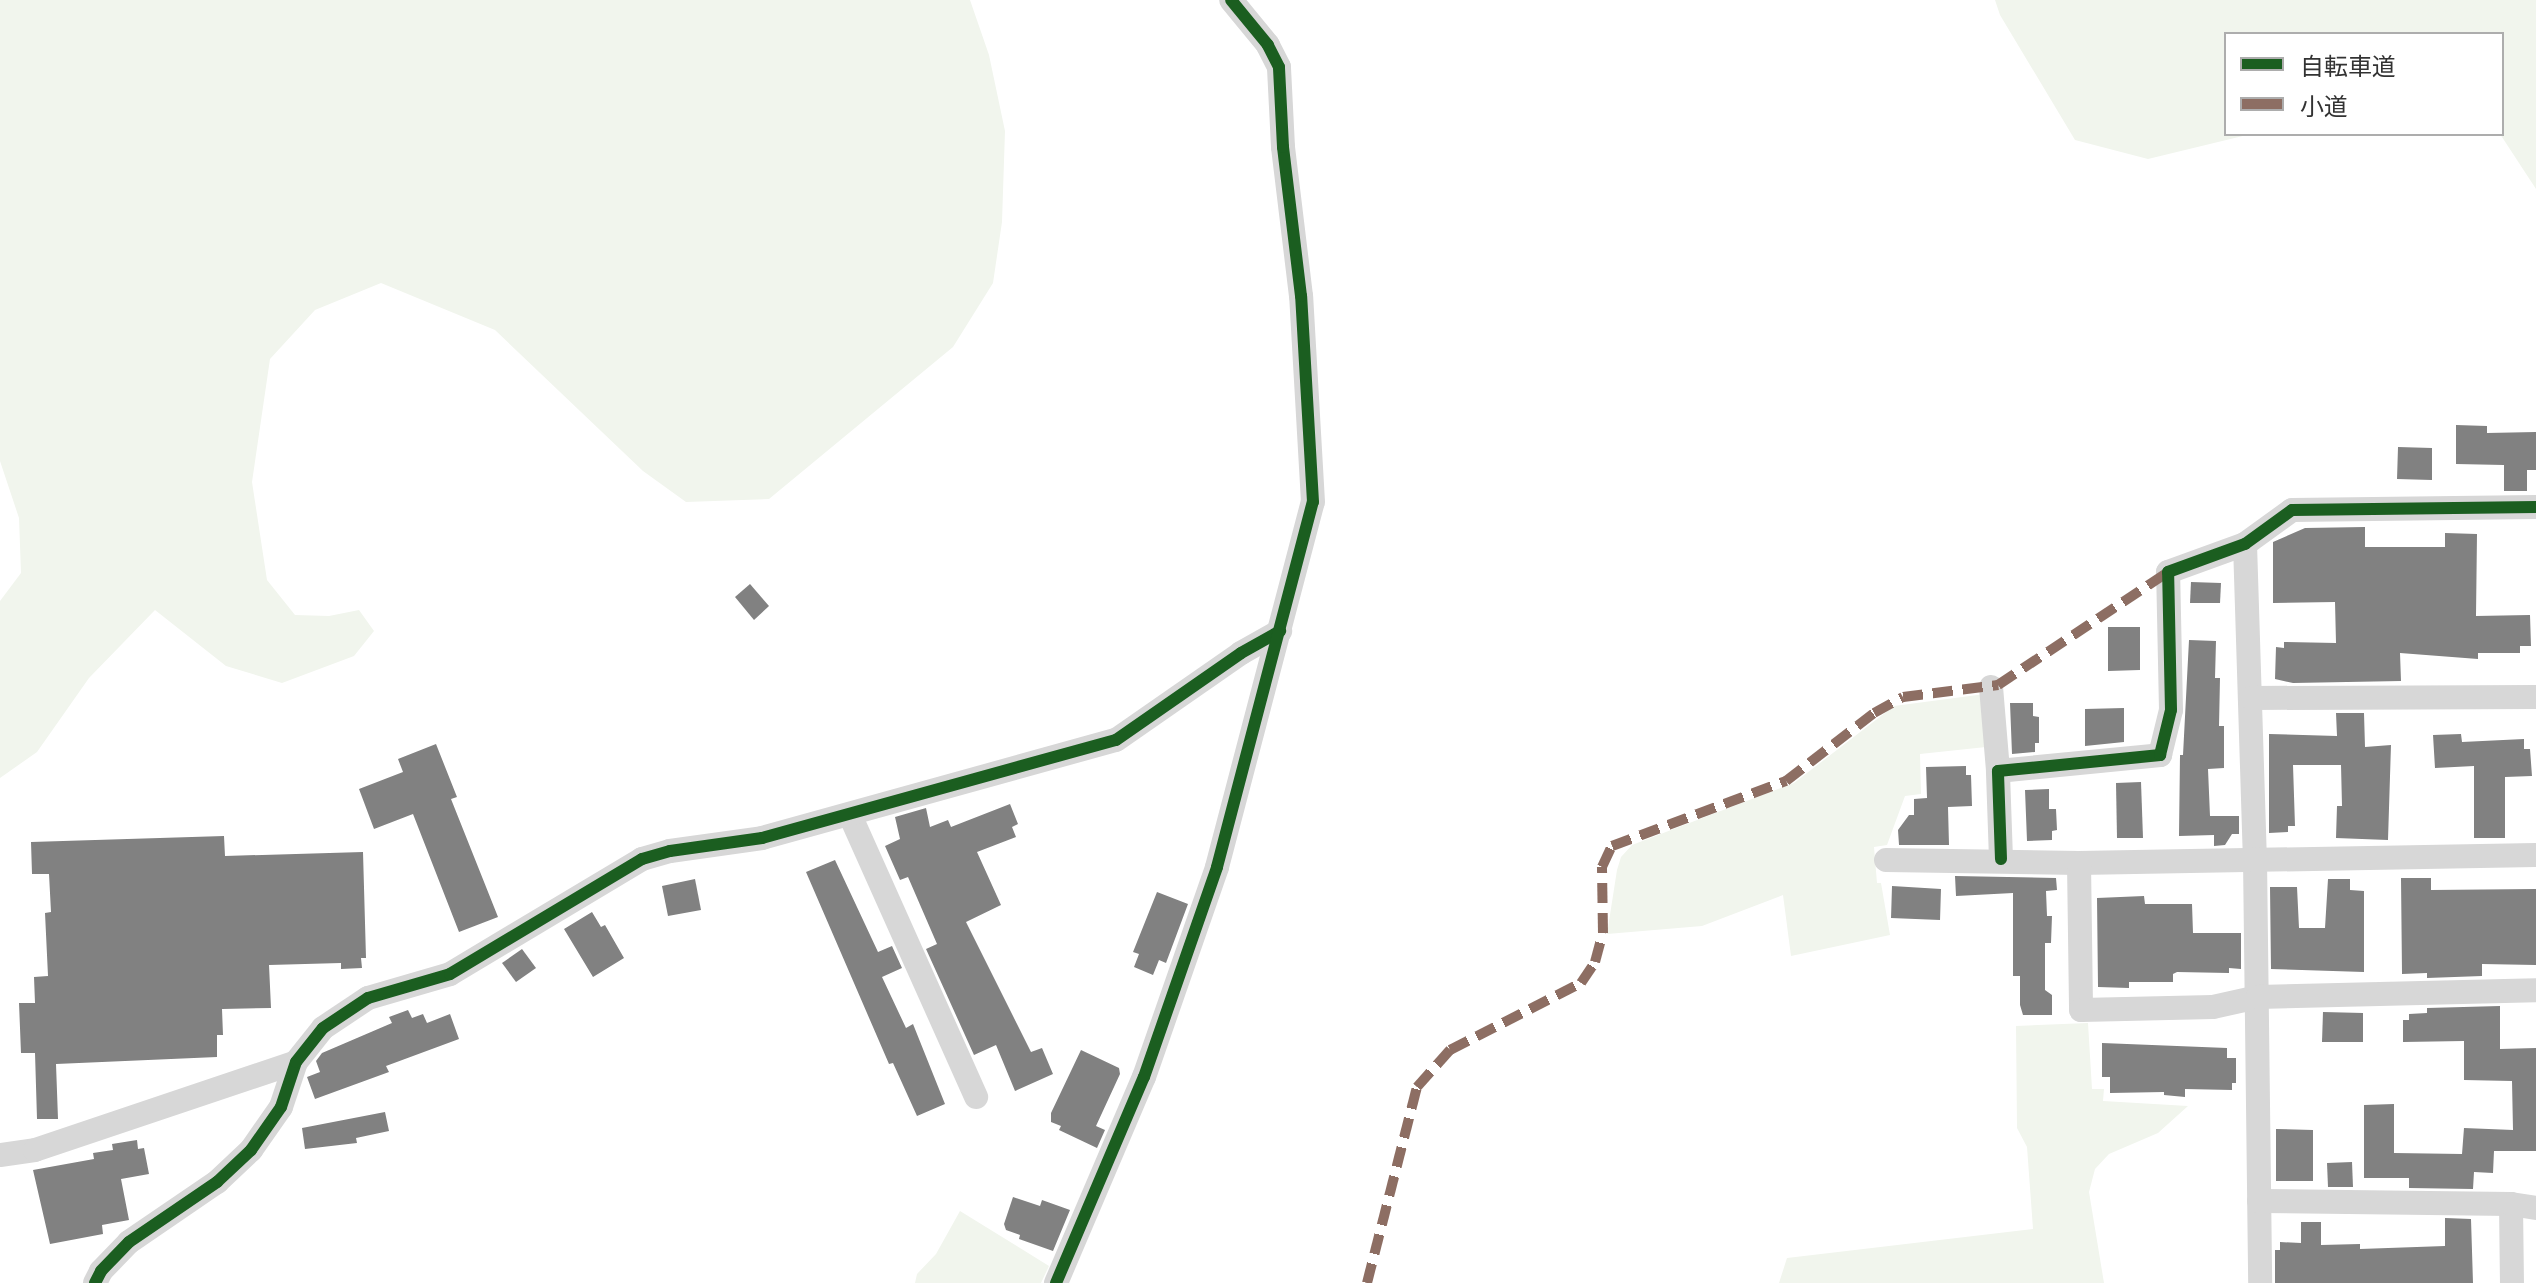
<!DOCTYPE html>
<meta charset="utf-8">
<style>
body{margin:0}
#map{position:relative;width:2536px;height:1283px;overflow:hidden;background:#fff;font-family:Roboto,"Noto Sans JP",sans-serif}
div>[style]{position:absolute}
.green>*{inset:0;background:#f1f5ed}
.building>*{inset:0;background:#818181}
.street>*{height:24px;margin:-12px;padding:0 12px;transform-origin:12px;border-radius:12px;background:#d7d7d7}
.quiet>*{height:10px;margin-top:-5px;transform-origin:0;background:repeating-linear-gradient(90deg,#8d6e63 0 20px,transparent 0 30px)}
.cycleway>*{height:12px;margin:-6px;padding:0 6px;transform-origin:6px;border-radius:6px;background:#1b5e20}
span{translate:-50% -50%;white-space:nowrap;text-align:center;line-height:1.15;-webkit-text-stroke:8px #fff;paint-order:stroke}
.legend{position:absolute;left:2224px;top:32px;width:280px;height:104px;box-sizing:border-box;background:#fff;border:2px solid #adadad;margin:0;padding:10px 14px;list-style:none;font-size:24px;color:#333}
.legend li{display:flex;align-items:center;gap:16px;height:40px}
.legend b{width:40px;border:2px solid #adadad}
</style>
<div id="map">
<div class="green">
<div style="clip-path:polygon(0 0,970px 0,989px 55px,1005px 131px,1002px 222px,993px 283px,953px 347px,769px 499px,686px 502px,643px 471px,495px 330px,381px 283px,315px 310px,270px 359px,252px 482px,267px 580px,295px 615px,329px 616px,359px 610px,374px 631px,354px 656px,282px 683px,226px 666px,155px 610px,89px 678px,37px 752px,0 778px,0 601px,21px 573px,19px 518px,0 461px)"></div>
<div style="clip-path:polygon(1995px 0,2536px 0,2536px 189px,2500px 134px,2502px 34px,2226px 34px,2226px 134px,2251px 134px,2148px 159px,2075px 140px,2000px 15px)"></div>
<div style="clip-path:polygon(1985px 694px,1986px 747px,1920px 754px,1921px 794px,1905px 796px,1887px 845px,1874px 847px,1877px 883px,1881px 883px,1890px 935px,1791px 956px,1783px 895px,1702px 926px,1607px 934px,1617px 870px,1621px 857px,1632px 845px,1794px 783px,1894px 706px)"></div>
<div style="clip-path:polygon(2088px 1023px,2092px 1089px,2104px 1089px,2103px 1101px,2188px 1106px,2158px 1133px,2109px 1154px,2095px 1169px,2089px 1192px,2104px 1283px,1779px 1283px,1787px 1258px,2033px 1229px,2027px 1147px,2017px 1128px,2016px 1026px)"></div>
<div style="clip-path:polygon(960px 1211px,1049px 1266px,1041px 1283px,915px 1283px,917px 1274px,936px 1254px)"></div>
</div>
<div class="building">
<div style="clip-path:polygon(2456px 425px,2487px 426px,2487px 433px,2536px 432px,2536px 470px,2527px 470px,2527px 491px,2504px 491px,2504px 465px,2456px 464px)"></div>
<div style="clip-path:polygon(2398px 447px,2432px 448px,2432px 480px,2397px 479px)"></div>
<div style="clip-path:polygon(2365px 527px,2365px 547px,2445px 547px,2445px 533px,2477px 534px,2476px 616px,2530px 615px,2531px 646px,2520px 646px,2520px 653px,2478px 653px,2478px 659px,2400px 653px,2401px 681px,2293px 683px,2275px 679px,2276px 647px,2284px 648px,2284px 642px,2336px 643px,2335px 602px,2273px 603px,2273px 542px,2305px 528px)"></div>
<div style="clip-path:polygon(2191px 582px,2221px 583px,2220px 603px,2190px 603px)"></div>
<div style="clip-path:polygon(750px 584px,769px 606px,754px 620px,735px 597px)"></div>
<div style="clip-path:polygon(2108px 627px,2140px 627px,2140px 670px,2108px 671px)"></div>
<div style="clip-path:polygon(2189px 640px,2216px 641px,2215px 678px,2220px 678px,2219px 726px,2224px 726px,2224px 768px,2208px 769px,2210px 816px,2239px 816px,2239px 834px,2232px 834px,2225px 845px,2214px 846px,2214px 835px,2179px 836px,2180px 755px,2183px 755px)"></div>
<div style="clip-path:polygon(2010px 703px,2033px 703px,2033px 716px,2039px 717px,2039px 743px,2035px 743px,2035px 752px,2012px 754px)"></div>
<div style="clip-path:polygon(2124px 708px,2124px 742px,2085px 746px,2085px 709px)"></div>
<div style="clip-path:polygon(2336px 713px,2364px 713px,2365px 747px,2391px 745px,2388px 840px,2336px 838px,2337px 806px,2342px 806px,2341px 765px,2293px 765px,2295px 826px,2288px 826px,2288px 832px,2269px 833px,2269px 734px,2337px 736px)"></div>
<div style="clip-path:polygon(2461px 734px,2462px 742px,2524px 739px,2524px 749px,2530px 749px,2532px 776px,2505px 777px,2505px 838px,2474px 838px,2474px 766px,2435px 768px,2433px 735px)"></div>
<div style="clip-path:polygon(436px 744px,457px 797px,451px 799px,498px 917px,459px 932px,413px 814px,374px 829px,359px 789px,403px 772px,398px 759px)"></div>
<div style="clip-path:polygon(1966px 766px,1966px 775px,1971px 775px,1972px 806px,1948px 807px,1949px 845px,1899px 845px,1898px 830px,1909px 815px,1914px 815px,1914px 799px,1927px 798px,1926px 767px)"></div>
<div style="clip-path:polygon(2141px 782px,2143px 838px,2117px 838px,2116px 783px)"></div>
<div style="clip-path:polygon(2049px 789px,2049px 809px,2056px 809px,2057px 830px,2052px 831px,2052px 840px,2027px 841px,2025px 790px)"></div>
<div style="clip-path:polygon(1010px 804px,1018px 824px,1012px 827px,1016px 837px,977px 852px,1001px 905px,966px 922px,1031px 1052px,1042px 1048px,1053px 1074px,1015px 1091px,996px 1045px,974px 1055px,926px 949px,937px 944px,908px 877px,900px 880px,885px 846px,900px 839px,895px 817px,926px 808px,930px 827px,948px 820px,951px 827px)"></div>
<div style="clip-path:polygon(224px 836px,225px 856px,363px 852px,366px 958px,361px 958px,362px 968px,341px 969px,341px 963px,269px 965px,271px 1008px,222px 1009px,223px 1035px,217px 1035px,217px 1057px,56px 1064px,58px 1119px,37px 1119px,35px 1053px,21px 1053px,19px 1003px,35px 1003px,34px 977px,48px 976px,45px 913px,51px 912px,49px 874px,32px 874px,31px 842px)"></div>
<div style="clip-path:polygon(835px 860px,878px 952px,892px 946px,902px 968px,882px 977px,906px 1028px,913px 1024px,945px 1104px,917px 1116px,893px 1063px,889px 1064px,806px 872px)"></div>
<div style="clip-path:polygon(1955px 876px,2056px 878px,2057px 890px,2046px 891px,2047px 916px,2052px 916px,2051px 943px,2045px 943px,2045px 990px,2052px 995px,2052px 1015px,2023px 1015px,2020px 1005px,2020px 976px,2013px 976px,2013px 893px,1956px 896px)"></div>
<div style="clip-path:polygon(2401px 878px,2431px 878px,2431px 890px,2536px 889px,2536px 965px,2482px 964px,2482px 976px,2427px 978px,2427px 973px,2402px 974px)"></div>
<div style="clip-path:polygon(695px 879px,701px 910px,668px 916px,662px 886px)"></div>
<div style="clip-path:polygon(2328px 879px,2350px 879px,2350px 890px,2364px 891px,2364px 972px,2271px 969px,2270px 887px,2297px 887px,2299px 928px,2325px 928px)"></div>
<div style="clip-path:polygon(1892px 886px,1941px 889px,1940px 920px,1891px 918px)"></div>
<div style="clip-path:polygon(1157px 892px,1188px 904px,1166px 963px,1159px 960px,1153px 975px,1134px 967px,1139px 954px,1133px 952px)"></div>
<div style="clip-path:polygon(2144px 896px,2145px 904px,2192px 904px,2193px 933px,2241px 933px,2241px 969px,2229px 968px,2229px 973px,2177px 972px,2173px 974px,2173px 982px,2129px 982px,2129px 988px,2098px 987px,2097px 898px)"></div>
<div style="clip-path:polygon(592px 912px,601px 927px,605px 925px,624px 958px,593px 977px,564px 929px)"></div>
<div style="clip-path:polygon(522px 949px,536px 968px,516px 982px,502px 963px)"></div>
<div style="clip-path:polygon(2500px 1006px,2500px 1049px,2536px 1048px,2536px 1151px,2494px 1151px,2493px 1173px,2474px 1172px,2473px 1189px,2409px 1188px,2409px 1178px,2364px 1178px,2364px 1105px,2394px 1104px,2394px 1153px,2462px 1154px,2464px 1128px,2513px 1130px,2512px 1081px,2464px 1080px,2464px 1041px,2403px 1042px,2403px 1020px,2409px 1020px,2409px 1014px,2427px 1013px,2427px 1008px)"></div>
<div style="clip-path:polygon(408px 1010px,412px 1018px,423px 1014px,427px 1023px,450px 1014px,459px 1039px,386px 1066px,389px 1072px,315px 1099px,307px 1077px,320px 1072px,316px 1061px,322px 1053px,392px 1023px,389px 1017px)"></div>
<div style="clip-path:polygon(2323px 1012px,2363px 1013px,2363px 1042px,2322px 1042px)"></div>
<div style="clip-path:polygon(2102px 1043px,2227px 1048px,2227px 1058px,2236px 1058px,2236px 1083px,2232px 1083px,2232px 1090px,2185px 1089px,2185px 1097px,2164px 1095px,2164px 1092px,2110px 1093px,2110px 1077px,2102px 1077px)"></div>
<div style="clip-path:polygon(1081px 1050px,1119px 1068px,1120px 1074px,1096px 1126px,1105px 1130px,1097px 1148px,1059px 1130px,1061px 1126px,1051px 1122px,1051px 1113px)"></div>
<div style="clip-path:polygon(385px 1112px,389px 1131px,356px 1138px,357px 1143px,305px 1149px,302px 1128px)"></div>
<div style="clip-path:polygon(2276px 1129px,2313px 1130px,2313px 1181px,2276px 1181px)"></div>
<div style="clip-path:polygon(137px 1140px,138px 1149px,144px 1148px,149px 1174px,121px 1179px,129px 1220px,102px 1225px,103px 1234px,50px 1244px,33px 1170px,94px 1159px,93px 1153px,113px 1150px,112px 1144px)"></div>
<div style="clip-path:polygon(2352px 1162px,2353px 1187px,2328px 1187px,2327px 1163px)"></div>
<div style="clip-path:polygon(1013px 1197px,1040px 1206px,1042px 1200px,1070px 1210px,1053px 1251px,1019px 1239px,1020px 1235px,1006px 1230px,1004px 1224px)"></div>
<div style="clip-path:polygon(2445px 1218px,2471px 1219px,2473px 1283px,2275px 1283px,2275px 1250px,2280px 1250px,2280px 1242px,2301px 1243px,2301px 1222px,2321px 1222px,2321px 1245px,2360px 1244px,2360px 1249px,2445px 1246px)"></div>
</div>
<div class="street">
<div style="left:2245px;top:544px;width:315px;rotate:88.2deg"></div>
<div style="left:2255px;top:859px;width:424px;rotate:89.3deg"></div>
<div style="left:1991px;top:687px;width:84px;rotate:85.2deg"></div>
<div style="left:2251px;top:698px;width:285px;rotate:-0.2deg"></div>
<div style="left:850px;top:815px;width:309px;rotate:65.9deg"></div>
<div style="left:2001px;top:859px;width:88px;rotate:-92deg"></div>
<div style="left:1998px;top:771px;width:163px;rotate:-5.6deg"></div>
<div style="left:2160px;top:755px;width:46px;rotate:-76.3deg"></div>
<div style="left:2171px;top:710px;width:138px;rotate:-91.2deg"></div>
<div style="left:2168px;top:572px;width:82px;rotate:-20deg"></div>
<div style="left:2245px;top:544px;width:58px;rotate:-35.9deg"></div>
<div style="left:2292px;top:510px;width:244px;rotate:-0.7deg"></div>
<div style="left:1886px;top:860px;width:193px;rotate:0.9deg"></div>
<div style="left:2079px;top:863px;width:457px;rotate:-1deg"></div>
<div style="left:2079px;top:863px;width:147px;rotate:89.2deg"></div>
<div style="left:2081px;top:1010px;width:132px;rotate:-1.3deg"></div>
<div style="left:2213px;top:1007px;width:46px;rotate:-12.5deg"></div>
<div style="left:2258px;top:997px;width:278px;rotate:-1.4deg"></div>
<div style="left:0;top:1155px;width:35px;rotate:-8deg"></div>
<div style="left:35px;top:1150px;width:275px;rotate:-18.6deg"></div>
<div style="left:2259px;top:1201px;width:252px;rotate:0.7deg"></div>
<div style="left:2511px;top:1204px;width:79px;rotate:89.3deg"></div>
<div style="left:2511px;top:1204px;width:25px;rotate:9deg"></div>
<div style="left:95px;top:1283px;width:13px;rotate:-63deg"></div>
<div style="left:101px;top:1271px;width:40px;rotate:-46deg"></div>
<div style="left:129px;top:1242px;width:107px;rotate:-34.3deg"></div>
<div style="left:217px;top:1182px;width:47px;rotate:-43.3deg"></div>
<div style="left:251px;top:1150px;width:52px;rotate:-55.1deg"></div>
<div style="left:281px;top:1107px;width:47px;rotate:-71.6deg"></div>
<div style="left:296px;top:1062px;width:43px;rotate:-51.5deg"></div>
<div style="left:323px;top:1028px;width:54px;rotate:-33.7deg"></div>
<div style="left:368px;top:998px;width:85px;rotate:-16.3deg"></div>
<div style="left:450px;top:974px;width:224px;rotate:-30.9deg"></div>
<div style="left:642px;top:859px;width:29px;rotate:-16deg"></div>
<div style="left:670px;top:851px;width:93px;rotate:-8deg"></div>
<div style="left:762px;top:838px;width:367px;rotate:-15.5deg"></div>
<div style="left:1116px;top:740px;width:152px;rotate:-34.8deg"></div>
<div style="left:1241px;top:653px;width:45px;rotate:-29.4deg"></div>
<div style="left:1056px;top:1283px;width:224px;rotate:-66.9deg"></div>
<div style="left:1144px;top:1077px;width:222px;rotate:-70.8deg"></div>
<div style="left:1217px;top:867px;width:377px;rotate:-75.3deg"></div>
<div style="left:1313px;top:502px;width:206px;rotate:-93.3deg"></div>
<div style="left:1301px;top:296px;width:150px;rotate:-96.9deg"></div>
<div style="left:1283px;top:147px;width:80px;rotate:-92.9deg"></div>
<div style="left:1279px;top:67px;width:25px;rotate:-117deg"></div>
<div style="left:1268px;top:45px;width:58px;rotate:-129.4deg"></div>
</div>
<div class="quiet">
<div style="left:1367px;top:1283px;width:202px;rotate:-75.7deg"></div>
<div style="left:1417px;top:1087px;width:50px;rotate:-48.3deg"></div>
<div style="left:1450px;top:1050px;width:147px;rotate:-27.1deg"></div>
<div style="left:1581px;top:983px;width:25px;rotate:-56deg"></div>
<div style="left:1595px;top:962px;width:30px;rotate:-75deg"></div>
<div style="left:1603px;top:933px;width:66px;rotate:-90.9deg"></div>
<div style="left:1602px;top:867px;width:23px;rotate:-65deg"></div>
<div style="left:1612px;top:846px;width:186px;rotate:-20.5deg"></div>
<div style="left:1786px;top:781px;width:111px;rotate:-37.7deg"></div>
<div style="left:1874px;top:713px;width:33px;rotate:-29deg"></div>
<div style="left:1903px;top:697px;width:96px;rotate:-7.2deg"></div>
<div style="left:1998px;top:685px;width:204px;rotate:-33.6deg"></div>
</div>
<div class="cycleway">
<div style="left:2001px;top:859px;width:88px;rotate:-92deg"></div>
<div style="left:1998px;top:771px;width:163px;rotate:-5.6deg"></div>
<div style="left:2160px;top:755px;width:46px;rotate:-76.3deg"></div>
<div style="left:2171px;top:710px;width:138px;rotate:-91.2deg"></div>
<div style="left:2168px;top:572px;width:82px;rotate:-20deg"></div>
<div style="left:2245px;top:544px;width:58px;rotate:-35.9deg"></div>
<div style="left:2292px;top:510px;width:244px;rotate:-0.7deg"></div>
<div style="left:95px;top:1283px;width:13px;rotate:-63deg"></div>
<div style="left:101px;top:1271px;width:40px;rotate:-46deg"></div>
<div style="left:129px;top:1242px;width:107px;rotate:-34.3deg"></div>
<div style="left:217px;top:1182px;width:47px;rotate:-43.3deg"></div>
<div style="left:251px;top:1150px;width:52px;rotate:-55.1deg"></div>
<div style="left:281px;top:1107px;width:47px;rotate:-71.6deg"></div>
<div style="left:296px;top:1062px;width:43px;rotate:-51.5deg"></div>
<div style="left:323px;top:1028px;width:54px;rotate:-33.7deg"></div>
<div style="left:368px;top:998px;width:85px;rotate:-16.3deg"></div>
<div style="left:450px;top:974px;width:224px;rotate:-30.9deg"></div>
<div style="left:642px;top:859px;width:29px;rotate:-16deg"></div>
<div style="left:670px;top:851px;width:93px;rotate:-8deg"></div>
<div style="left:762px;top:838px;width:367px;rotate:-15.5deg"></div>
<div style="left:1116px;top:740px;width:152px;rotate:-34.8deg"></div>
<div style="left:1241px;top:653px;width:45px;rotate:-29.4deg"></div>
<div style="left:1056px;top:1283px;width:224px;rotate:-66.9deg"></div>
<div style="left:1144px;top:1077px;width:222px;rotate:-70.8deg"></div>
<div style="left:1217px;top:867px;width:377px;rotate:-75.3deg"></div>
<div style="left:1313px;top:502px;width:206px;rotate:-93.3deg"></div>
<div style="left:1301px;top:296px;width:150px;rotate:-96.9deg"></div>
<div style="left:1283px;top:147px;width:80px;rotate:-92.9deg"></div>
<div style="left:1279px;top:67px;width:25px;rotate:-117deg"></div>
<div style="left:1268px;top:45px;width:58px;rotate:-129.4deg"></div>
</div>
<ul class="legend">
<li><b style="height:10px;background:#1b5e20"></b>自転車道</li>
<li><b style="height:10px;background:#8d6e63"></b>小道</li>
</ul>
</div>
